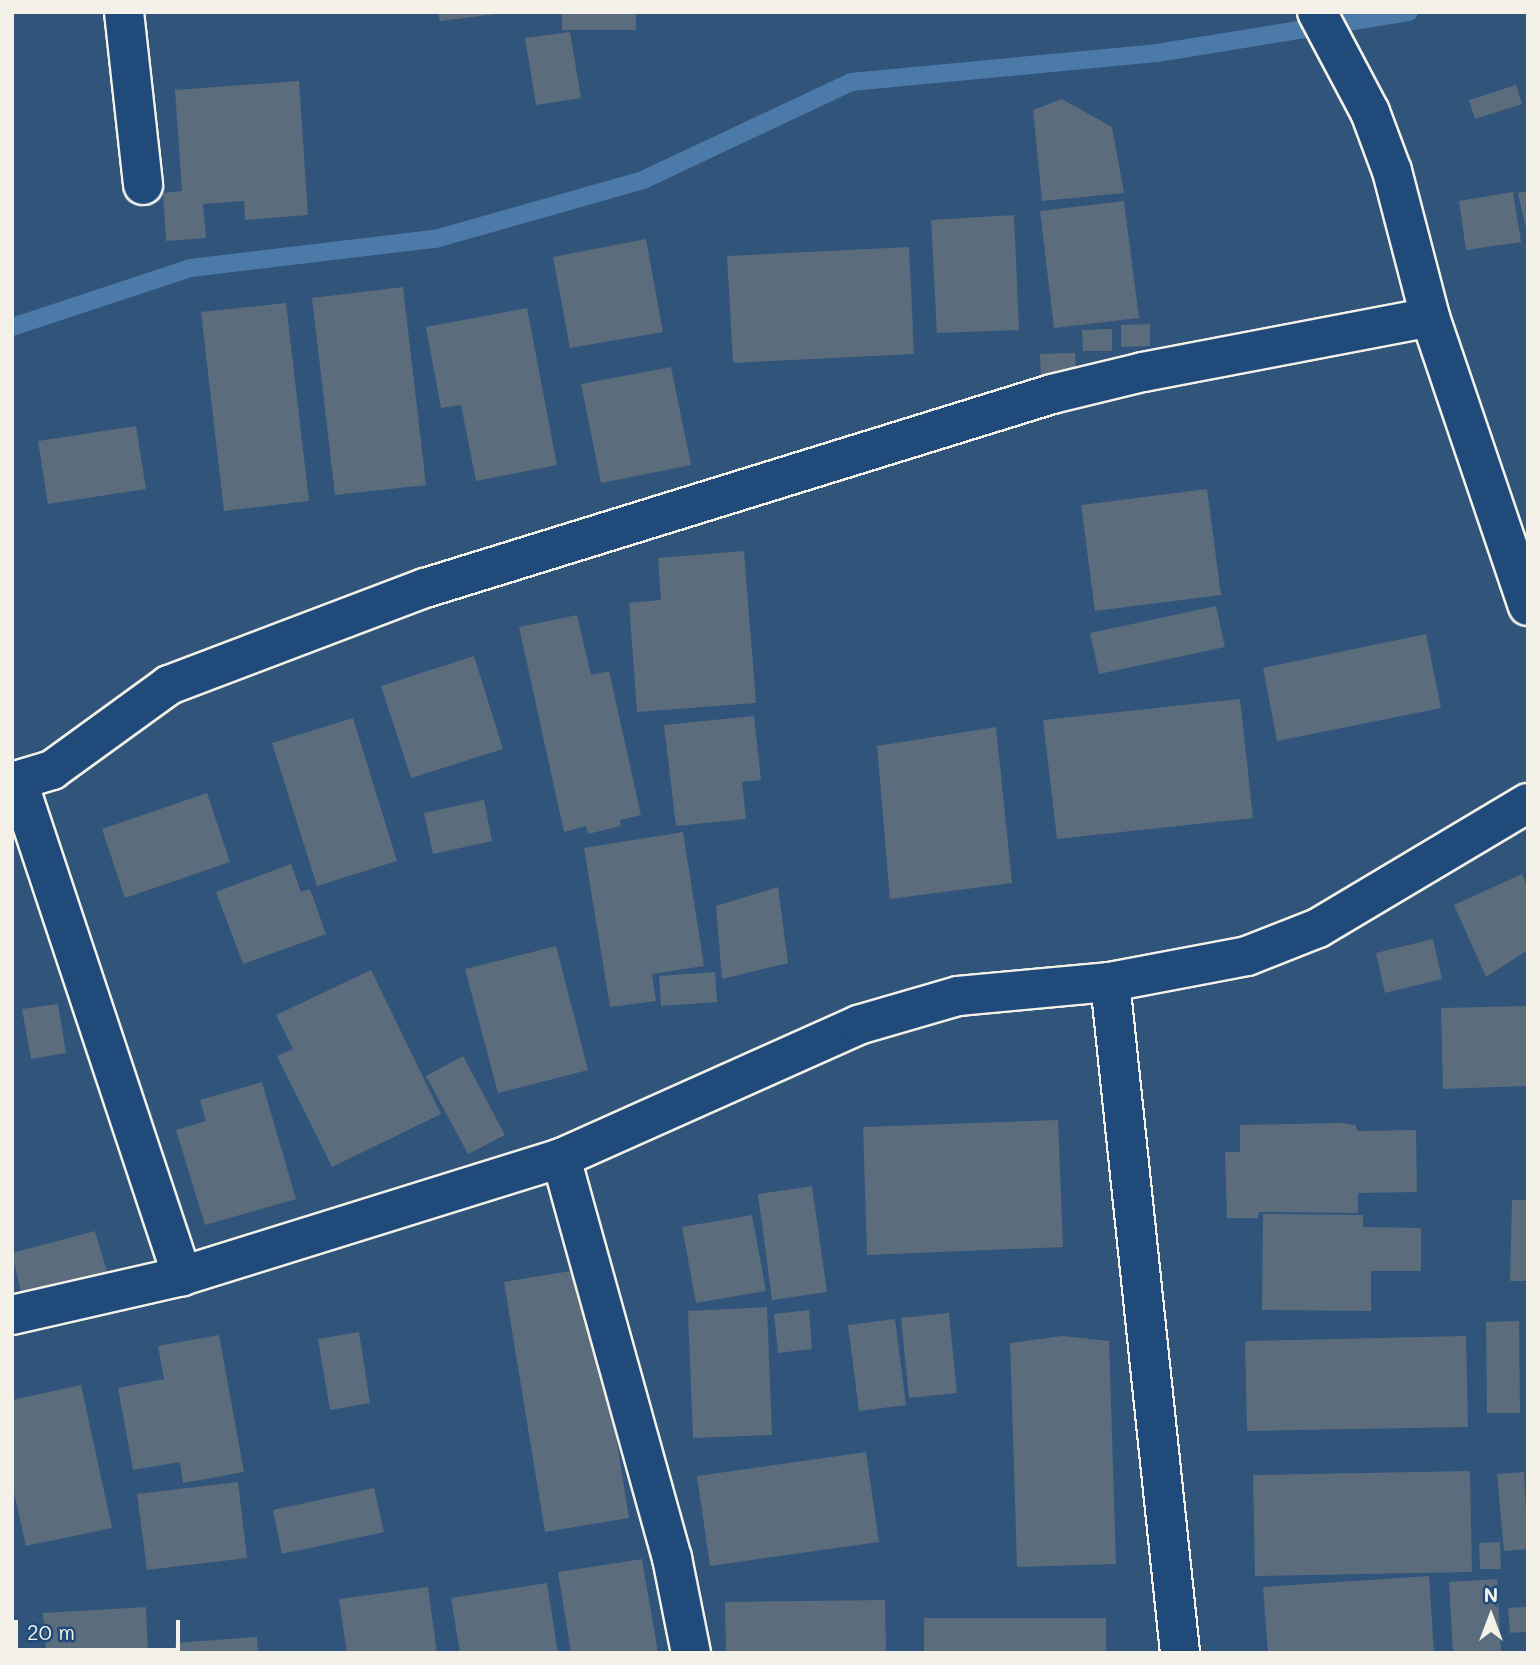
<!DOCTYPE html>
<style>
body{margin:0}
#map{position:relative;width:1540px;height:1665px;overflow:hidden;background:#31547b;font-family:Mali,sans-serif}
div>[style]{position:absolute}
.stream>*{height:18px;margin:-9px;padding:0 9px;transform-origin:9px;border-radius:9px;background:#4c7aa8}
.building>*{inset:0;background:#5b6c7c}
.roads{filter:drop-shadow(2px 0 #f4f1e8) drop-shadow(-2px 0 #f4f1e8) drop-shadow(0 2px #f4f1e8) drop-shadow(0 -2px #f4f1e8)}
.minor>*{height:38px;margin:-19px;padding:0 19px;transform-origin:19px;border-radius:19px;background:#1f4a7a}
span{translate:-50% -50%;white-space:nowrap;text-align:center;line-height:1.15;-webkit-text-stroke:5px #1f4a7a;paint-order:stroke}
.frame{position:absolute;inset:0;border:14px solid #f4f1e8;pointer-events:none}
.north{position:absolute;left:1456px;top:1581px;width:70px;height:70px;-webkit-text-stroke:5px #1f4a7a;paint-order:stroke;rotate:0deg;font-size:19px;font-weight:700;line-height:28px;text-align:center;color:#f4f1e8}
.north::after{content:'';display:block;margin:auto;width:24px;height:32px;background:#f4f1e8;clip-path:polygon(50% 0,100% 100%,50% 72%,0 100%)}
.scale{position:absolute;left:14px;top:1620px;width:166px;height:32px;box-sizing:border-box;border:4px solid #f4f1e8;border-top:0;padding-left:9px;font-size:21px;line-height:24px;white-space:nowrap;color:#f4f1e8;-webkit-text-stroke:5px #1f4a7a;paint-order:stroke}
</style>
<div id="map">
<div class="stream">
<div style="left:12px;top:327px;width:188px;rotate:-18.3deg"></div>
<div style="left:190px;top:268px;width:247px;rotate:-6.8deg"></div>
<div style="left:435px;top:239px;width:216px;rotate:-15.8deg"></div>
<div style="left:643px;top:180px;width:230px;rotate:-25.2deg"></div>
<div style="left:851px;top:82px;width:307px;rotate:-5.4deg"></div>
<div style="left:1157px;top:53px;width:255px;rotate:-9.2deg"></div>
</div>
<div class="building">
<div style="clip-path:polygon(438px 12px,496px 12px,496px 14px,440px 21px)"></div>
<div style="clip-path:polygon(562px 12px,636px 12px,636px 30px,562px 30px)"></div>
<div style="clip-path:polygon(570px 32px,581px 98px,536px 105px,525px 38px)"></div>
<div style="clip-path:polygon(299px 81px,308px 215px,245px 220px,244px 201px,203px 204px,206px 238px,166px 241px,163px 193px,182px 191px,175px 90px)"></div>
<div style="clip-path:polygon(1516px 85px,1522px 104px,1475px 119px,1469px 100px)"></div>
<div style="clip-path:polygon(1062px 99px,1112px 127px,1124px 193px,1042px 201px,1033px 110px)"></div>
<div style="clip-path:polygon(1528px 191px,1528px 232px,1527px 233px,1518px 193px)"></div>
<div style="clip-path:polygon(1513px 192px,1521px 242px,1466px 250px,1459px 201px)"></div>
<div style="clip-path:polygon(1124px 201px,1139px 318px,1054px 328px,1040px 211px)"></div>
<div style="clip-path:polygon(1014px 215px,1019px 330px,937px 333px,931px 220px)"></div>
<div style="clip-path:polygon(646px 239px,663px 332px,570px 348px,553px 257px)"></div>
<div style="clip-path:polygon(909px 247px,914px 354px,733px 363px,727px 256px)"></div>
<div style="clip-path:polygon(403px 287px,426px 485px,335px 495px,312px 298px)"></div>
<div style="clip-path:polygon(286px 303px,309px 501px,224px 511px,201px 312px)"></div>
<div style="clip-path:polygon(527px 308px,557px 465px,476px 481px,461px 405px,441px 408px,426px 327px)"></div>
<div style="clip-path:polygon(1150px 324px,1150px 346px,1121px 347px,1121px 325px)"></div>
<div style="clip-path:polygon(1112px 329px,1112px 351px,1083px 351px,1082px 330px)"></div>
<div style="clip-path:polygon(1075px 353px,1076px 383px,1041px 383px,1040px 354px)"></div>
<div style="clip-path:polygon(671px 367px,691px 465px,601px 483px,581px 384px)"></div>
<div style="clip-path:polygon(136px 426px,146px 489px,48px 504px,38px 441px)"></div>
<div style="clip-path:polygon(1207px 489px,1221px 595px,1095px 611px,1081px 505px)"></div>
<div style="clip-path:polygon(744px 551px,756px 703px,637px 712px,629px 603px,661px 600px,658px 558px)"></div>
<div style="clip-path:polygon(1216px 606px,1225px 647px,1099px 674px,1090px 633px)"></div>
<div style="clip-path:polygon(577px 615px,591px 675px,609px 671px,641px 815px,620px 820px,621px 826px,588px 834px,586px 826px,564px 832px,519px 627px)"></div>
<div style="clip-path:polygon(1426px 634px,1441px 708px,1277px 741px,1263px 668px)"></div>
<div style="clip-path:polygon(474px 656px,503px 749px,411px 778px,381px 686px)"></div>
<div style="clip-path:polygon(1240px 699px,1253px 818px,1057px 839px,1043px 720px)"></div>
<div style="clip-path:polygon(754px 716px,761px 780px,742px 782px,746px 819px,676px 826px,664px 725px)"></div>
<div style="clip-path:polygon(353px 718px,397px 861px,317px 886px,272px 743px)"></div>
<div style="clip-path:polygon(996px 727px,1012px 883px,890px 899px,877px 746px)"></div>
<div style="clip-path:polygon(207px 793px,230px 862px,125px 898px,102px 829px)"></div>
<div style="clip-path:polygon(484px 800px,492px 841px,433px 854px,424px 813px)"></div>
<div style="clip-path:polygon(683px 832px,704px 966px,652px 974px,656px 1001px,610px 1007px,584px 848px)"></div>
<div style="clip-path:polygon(291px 864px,301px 892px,310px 889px,326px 934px,243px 964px,216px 892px)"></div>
<div style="clip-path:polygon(1522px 874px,1528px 888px,1528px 950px,1486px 977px,1454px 905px)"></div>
<div style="clip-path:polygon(778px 887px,788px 963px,722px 979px,716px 906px)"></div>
<div style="clip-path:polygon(1433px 939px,1442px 979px,1385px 993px,1376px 953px)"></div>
<div style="clip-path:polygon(556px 946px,588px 1070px,498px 1093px,465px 969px)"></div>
<div style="clip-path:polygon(371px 970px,441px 1114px,332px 1167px,277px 1056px,293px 1049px,276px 1015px)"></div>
<div style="clip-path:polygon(715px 972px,717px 1002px,661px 1006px,659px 976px)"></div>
<div style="clip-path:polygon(58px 1004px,66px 1053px,31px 1059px,22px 1009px)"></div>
<div style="clip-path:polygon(1528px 1006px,1528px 1086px,1443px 1089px,1441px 1008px)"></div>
<div style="clip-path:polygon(463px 1056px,505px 1135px,468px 1154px,426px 1076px)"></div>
<div style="clip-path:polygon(262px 1082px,296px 1199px,205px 1225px,176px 1130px,206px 1121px,200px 1100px)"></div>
<div style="clip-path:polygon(1058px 1120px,1063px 1247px,867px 1255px,863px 1127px)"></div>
<div style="clip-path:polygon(1340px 1123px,1356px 1125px,1357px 1131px,1416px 1130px,1417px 1192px,1358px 1193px,1358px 1213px,1259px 1212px,1258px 1218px,1227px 1218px,1225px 1152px,1240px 1152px,1240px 1125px)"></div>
<div style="clip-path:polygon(812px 1186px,827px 1292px,772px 1300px,758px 1194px)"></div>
<div style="clip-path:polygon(1512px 1200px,1528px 1200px,1528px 1281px,1510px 1281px)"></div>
<div style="clip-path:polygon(1263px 1214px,1363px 1215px,1363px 1227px,1421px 1228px,1421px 1271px,1371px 1271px,1371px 1311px,1262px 1310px)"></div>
<div style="clip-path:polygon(752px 1215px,766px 1291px,696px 1303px,682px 1227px)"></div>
<div style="clip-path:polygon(95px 1231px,110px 1282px,24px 1306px,12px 1253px)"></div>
<div style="clip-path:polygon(589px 1268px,629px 1518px,545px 1532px,504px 1282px)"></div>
<div style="clip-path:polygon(767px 1307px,772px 1435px,693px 1438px,688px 1311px)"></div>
<div style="clip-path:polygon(809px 1310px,812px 1349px,778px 1353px,774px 1314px)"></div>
<div style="clip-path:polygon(949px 1313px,957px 1393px,909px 1398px,901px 1318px)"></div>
<div style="clip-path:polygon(895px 1319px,906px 1405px,859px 1411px,848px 1325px)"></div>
<div style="clip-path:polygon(1519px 1321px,1520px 1413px,1487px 1413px,1486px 1322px)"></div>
<div style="clip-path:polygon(359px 1332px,370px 1403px,330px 1410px,318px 1339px)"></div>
<div style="clip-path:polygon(219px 1335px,244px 1472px,183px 1483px,180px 1462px,133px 1470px,118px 1388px,164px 1379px,158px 1346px)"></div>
<div style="clip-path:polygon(1062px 1336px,1109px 1341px,1116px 1564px,1017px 1567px,1010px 1343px)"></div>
<div style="clip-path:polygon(1466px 1336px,1468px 1427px,1247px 1431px,1245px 1341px)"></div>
<div style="clip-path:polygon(81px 1385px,112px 1528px,26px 1546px,12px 1484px,12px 1400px)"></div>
<div style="clip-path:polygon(866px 1452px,879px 1542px,710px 1566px,697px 1476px)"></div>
<div style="clip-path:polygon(1470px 1471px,1472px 1572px,1255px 1576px,1253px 1475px)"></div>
<div style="clip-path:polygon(1524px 1472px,1528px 1549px,1504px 1551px,1497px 1474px)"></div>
<div style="clip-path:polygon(238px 1482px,247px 1558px,147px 1570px,137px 1494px)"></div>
<div style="clip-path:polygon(374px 1488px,384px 1532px,282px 1554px,273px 1510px)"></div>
<div style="clip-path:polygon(1500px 1542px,1501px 1569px,1480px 1569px,1479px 1543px)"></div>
<div style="clip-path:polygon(642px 1559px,658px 1653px,571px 1653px,558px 1572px)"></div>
<div style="clip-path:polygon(1429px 1576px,1434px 1653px,1268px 1653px,1263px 1587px)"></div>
<div style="clip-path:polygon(1497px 1579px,1501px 1653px,1453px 1653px,1449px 1582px)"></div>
<div style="clip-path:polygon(547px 1583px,558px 1653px,460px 1653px,451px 1598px)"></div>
<div style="clip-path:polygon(428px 1587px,437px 1653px,347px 1653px,339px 1599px)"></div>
<div style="clip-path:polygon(885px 1600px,886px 1653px,726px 1653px,725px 1602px)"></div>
<div style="clip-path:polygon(146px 1607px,148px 1653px,46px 1653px,43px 1613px)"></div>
<div style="clip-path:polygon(1526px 1607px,1527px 1632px,1510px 1633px,1508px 1608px)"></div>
<div style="clip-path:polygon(924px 1618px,1106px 1618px,1106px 1653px,924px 1653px)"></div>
<div style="clip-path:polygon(257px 1637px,258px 1653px,176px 1653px,175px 1643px)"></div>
</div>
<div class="roads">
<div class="minor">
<div style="left:124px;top:12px;width:174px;rotate:83.7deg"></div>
<div style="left:1317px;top:12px;width:113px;rotate:62.1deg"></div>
<div style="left:1370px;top:112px;width:63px;rotate:69.6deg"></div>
<div style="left:1392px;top:171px;width:151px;rotate:75.4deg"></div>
<div style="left:1430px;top:317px;width:305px;rotate:71.3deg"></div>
<div style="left:12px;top:782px;width:42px;rotate:-16.7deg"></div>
<div style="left:52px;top:770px;width:145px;rotate:-36deg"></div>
<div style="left:169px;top:685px;width:274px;rotate:-20.8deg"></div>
<div style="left:425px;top:588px;width:656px;rotate:-17.19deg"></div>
<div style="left:1052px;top:394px;width:94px;rotate:-13.6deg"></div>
<div style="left:1143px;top:372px;width:292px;rotate:-10.8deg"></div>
<div style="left:18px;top:782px;width:521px;rotate:71.63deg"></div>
<div style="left:1110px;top:982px;width:675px;rotate:84.04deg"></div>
<div style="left:561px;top:1158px;width:415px;rotate:74.5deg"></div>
<div style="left:672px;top:1558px;width:97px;rotate:78.7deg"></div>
<div style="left:12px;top:1315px;width:174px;rotate:-12.9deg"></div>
<div style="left:182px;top:1276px;width:397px;rotate:-17.3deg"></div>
<div style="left:561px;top:1158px;width:325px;rotate:-24.1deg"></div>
<div style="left:858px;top:1025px;width:104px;rotate:-16.2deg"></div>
<div style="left:958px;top:996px;width:153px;rotate:-5.3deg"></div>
<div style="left:1110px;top:982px;width:139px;rotate:-10.7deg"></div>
<div style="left:1247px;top:956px;width:76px;rotate:-21.5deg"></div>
<div style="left:1318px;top:928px;width:244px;rotate:-30.8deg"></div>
</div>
</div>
<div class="frame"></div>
<div class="north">N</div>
<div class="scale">20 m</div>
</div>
